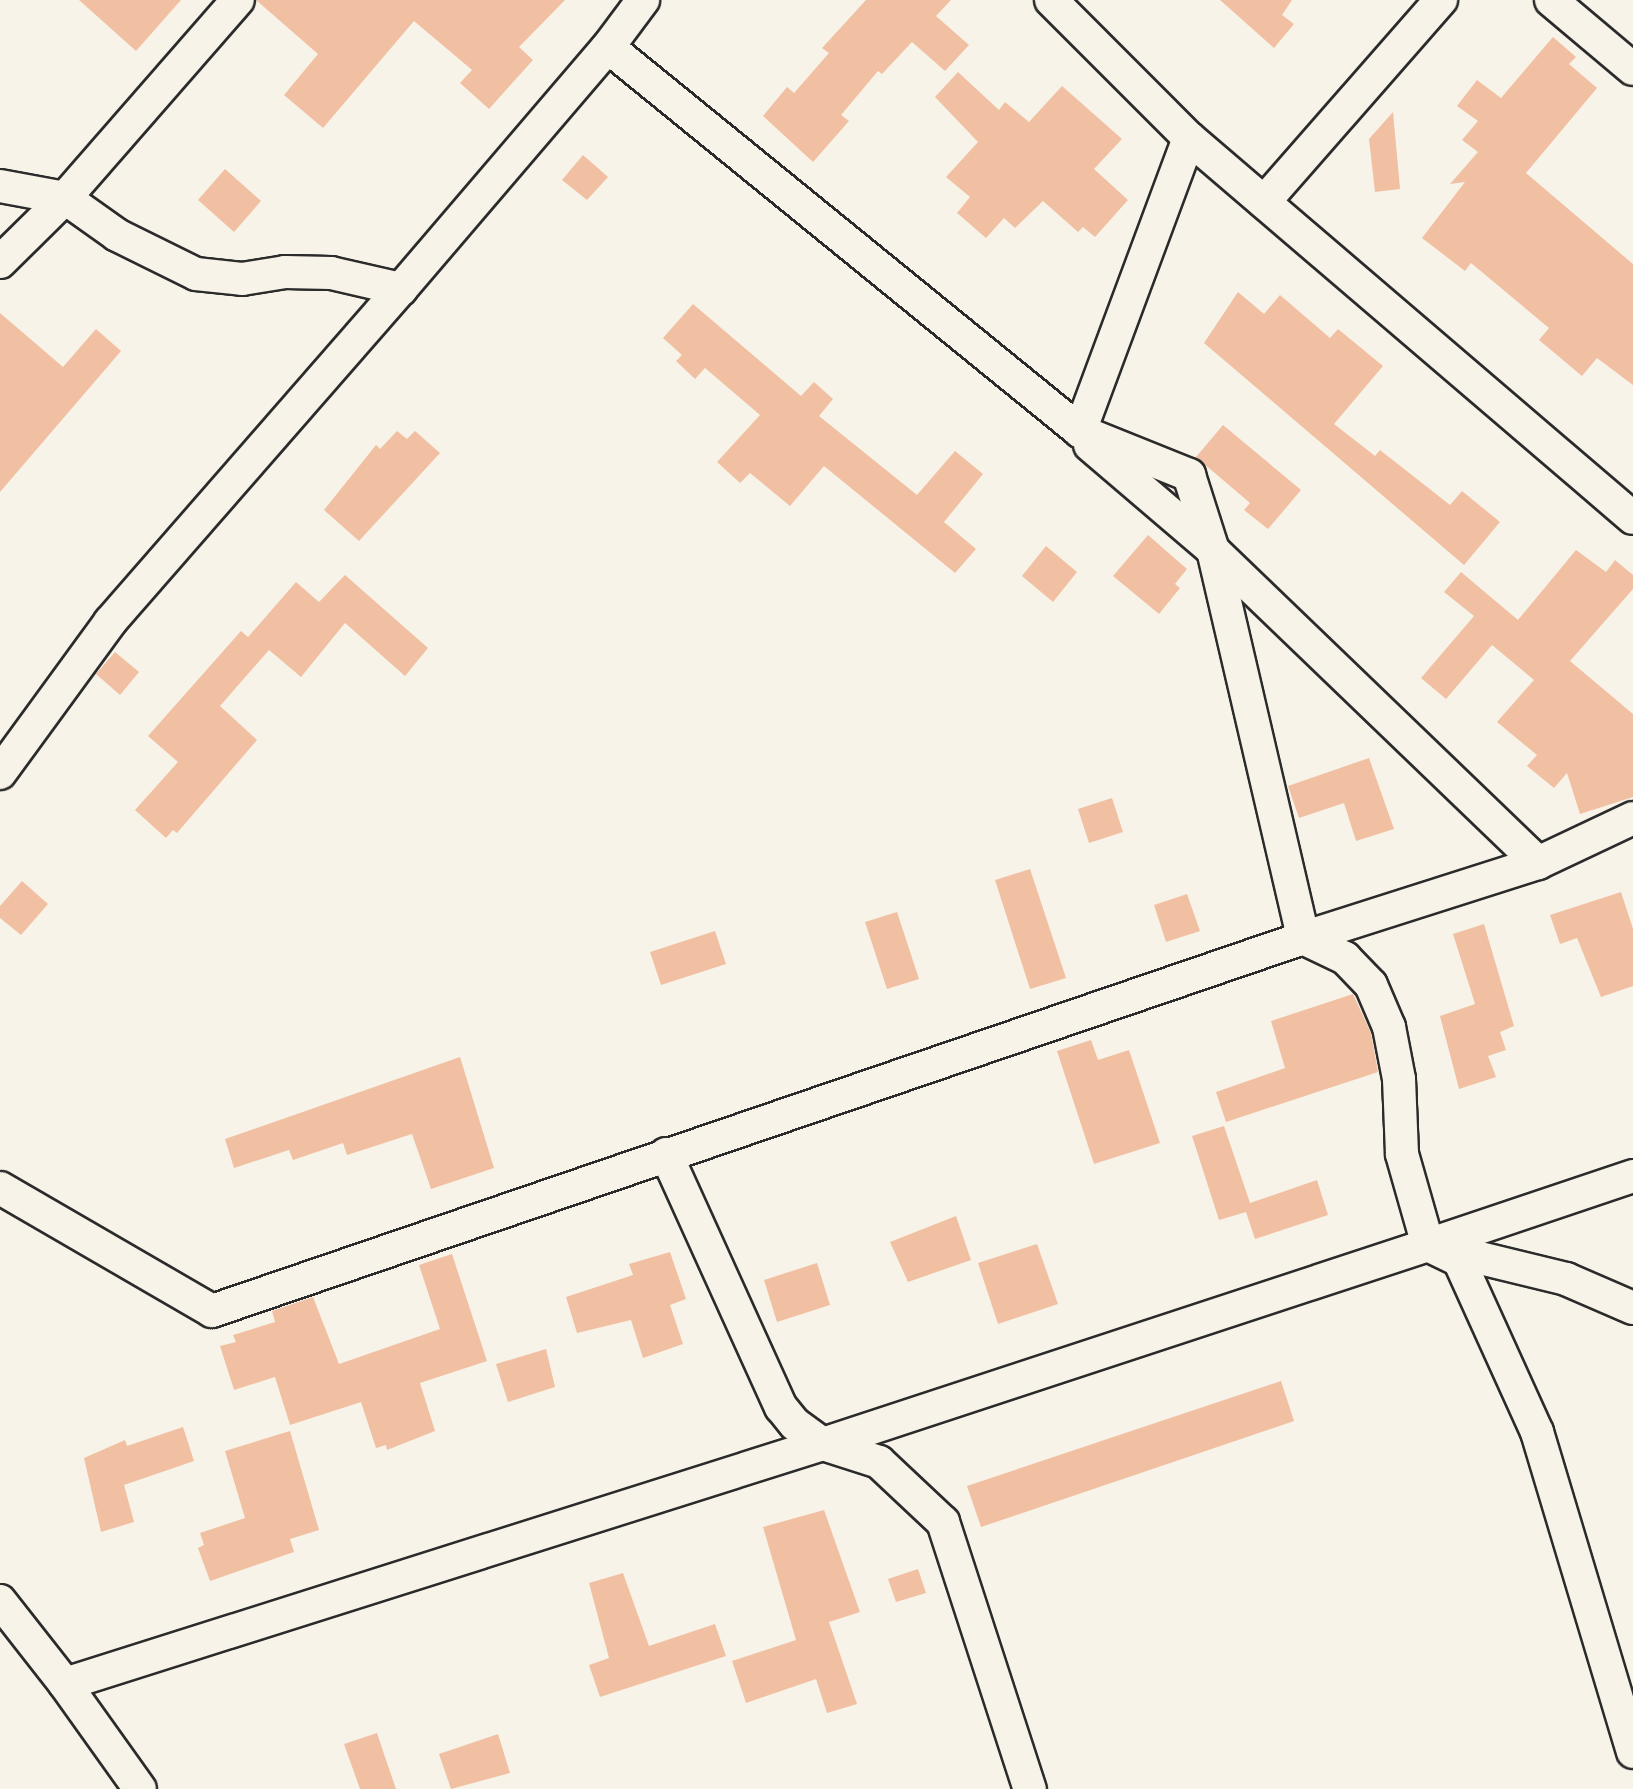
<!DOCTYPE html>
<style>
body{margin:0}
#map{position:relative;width:1633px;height:1789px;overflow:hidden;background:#f7f3e8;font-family:Sriracha,sans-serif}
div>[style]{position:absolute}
.building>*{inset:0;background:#f1c0a2}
.roads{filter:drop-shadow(2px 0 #2b2b2b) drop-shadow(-2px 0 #2b2b2b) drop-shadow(0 2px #2b2b2b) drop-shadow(0 -2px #2b2b2b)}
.minor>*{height:32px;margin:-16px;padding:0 16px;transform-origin:16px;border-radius:16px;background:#f7f3e8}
span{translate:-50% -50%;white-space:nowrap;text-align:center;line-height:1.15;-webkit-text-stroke:8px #f7f3e8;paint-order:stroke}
</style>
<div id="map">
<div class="building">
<div style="clip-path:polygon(79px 0,181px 0,136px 51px)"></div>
<div style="clip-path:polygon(256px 0,565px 0,519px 47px,533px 60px,489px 109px,460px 83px,472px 70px,414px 21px,323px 128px,284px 95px,318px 54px)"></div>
<div style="clip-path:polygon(866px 0,951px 0,936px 16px,969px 45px,945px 71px,912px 42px,882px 74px,878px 71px,841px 115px,849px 121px,813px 162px,763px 116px,787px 87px,794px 93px,829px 53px,822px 48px)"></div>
<div style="clip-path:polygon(1220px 0,1292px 0,1282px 15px,1294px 24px,1274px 48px)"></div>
<div style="clip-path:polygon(1553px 37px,1576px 57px,1569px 64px,1597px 88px,1526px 173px,1633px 264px,1633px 385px,1597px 358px,1582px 376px,1539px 340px,1549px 328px,1471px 263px,1465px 271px,1422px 238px,1465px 182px,1450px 184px,1478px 152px,1462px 140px,1478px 121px,1457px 106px,1477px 80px,1501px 98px)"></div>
<div style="clip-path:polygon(958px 72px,999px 110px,1005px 102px,1029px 122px,1062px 86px,1122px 139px,1094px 169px,1128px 200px,1095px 237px,1083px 227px,1078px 232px,1043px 201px,1015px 228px,1004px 218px,986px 238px,957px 213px,970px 197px,946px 177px,978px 142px,935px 97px)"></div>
<div style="clip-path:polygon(1393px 112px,1400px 189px,1375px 192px,1369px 139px)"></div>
<div style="clip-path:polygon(583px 155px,608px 177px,587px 200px,562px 180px)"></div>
<div style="clip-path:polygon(225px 169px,261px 201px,234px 232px,198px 200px)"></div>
<div style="clip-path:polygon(1238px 292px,1264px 314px,1280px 295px,1330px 338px,1338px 329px,1383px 366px,1334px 424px,1375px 456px,1380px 450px,1450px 505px,1462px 491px,1500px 522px,1464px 565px,1204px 343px)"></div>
<div style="clip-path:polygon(693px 304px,801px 396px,814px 382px,833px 399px,819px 416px,917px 495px,955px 451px,983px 474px,944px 522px,976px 549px,955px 573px,824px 466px,790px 506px,750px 473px,740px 483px,717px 462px,760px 415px,705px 368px,695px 379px,676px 361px,682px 355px,663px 338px)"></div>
<div style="clip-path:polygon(0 313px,63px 367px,96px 329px,121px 351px,0 492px)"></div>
<div style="clip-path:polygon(1223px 425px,1301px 490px,1268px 529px,1244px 510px,1250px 503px,1196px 457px)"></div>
<div style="clip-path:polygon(397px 431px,407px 439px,415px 431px,440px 453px,359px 541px,324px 510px,376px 445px,380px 449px)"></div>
<div style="clip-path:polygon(1148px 535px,1187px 569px,1175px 584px,1180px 588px,1159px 614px,1113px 576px)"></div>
<div style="clip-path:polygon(1046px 546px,1077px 572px,1053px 602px,1022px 576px)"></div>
<div style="clip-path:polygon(1576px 550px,1606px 572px,1615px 560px,1633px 575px,1633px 589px,1570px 661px,1633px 714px,1633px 797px,1580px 814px,1567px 773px,1554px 788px,1527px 766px,1537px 755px,1497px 722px,1534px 680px,1492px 645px,1446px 699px,1421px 678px,1474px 616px,1444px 592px,1461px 572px,1518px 620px)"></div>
<div style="clip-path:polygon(345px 575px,428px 648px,405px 676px,345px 623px,301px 677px,269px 650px,220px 706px,257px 740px,177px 833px,173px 830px,166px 838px,135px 810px,178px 762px,148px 736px,241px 631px,248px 637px,296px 582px,319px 602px)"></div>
<div style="clip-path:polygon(115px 652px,139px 672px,120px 695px,96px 674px)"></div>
<div style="clip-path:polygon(1369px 758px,1394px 829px,1356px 841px,1344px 803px,1299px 818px,1288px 786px)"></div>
<div style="clip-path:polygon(1112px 798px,1123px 832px,1089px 843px,1078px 809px)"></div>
<div style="clip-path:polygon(1030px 869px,1066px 978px,1030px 989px,995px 880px)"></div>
<div style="clip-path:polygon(22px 881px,48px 904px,21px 935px,0 918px,0 906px)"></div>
<div style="clip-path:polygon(1621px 892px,1633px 929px,1633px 986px,1601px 997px,1577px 938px,1560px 944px,1550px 915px)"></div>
<div style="clip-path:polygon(1187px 894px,1200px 931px,1166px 942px,1154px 905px)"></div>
<div style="clip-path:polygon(897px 912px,919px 979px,887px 989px,865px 922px)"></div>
<div style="clip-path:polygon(1484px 924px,1514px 1026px,1500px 1032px,1506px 1050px,1488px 1056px,1496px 1077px,1459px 1089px,1440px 1016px,1475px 1004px,1453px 934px)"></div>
<div style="clip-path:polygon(715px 931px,726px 964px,661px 985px,650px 952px)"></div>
<div style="clip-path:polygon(1353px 994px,1371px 1033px,1378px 1072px,1226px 1122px,1216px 1092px,1285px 1068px,1271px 1021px)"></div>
<div style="clip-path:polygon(1091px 1040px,1098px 1060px,1129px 1050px,1160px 1143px,1094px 1164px,1057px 1051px)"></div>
<div style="clip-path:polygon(460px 1057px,494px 1168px,431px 1189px,412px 1134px,347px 1155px,343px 1143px,293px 1160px,289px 1150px,234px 1168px,225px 1139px)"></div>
<div style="clip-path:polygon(1224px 1126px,1250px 1203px,1317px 1180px,1328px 1215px,1255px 1239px,1246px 1212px,1219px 1220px,1192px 1136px)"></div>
<div style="clip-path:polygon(956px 1216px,971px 1260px,908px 1282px,890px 1242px)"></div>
<div style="clip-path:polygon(1037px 1244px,1058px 1304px,998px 1324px,978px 1263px)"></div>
<div style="clip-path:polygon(670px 1252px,686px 1299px,670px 1305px,683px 1344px,643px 1358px,631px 1320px,577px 1333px,566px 1297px,633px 1275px,629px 1264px)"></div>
<div style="clip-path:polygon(452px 1254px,487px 1361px,420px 1383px,435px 1431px,387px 1450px,386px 1445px,376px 1448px,361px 1402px,290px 1425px,275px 1377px,234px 1390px,220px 1346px,236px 1342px,233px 1335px,275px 1322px,272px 1311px,313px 1297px,339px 1364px,440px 1329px,419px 1265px)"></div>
<div style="clip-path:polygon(817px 1263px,830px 1305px,777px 1322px,764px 1280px)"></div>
<div style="clip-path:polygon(546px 1349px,555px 1387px,508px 1402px,496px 1364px)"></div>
<div style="clip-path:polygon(1281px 1381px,1294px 1421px,981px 1527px,967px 1486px)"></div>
<div style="clip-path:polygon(183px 1427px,194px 1461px,124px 1485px,134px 1522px,101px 1532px,84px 1458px,125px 1440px,127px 1446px)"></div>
<div style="clip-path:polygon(290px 1431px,319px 1530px,290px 1539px,294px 1552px,210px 1581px,198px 1548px,204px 1545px,200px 1533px,245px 1518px,225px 1451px)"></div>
<div style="clip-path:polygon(824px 1510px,860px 1612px,829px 1622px,857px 1704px,827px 1713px,816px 1679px,746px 1703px,732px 1661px,796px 1640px,763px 1527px)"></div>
<div style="clip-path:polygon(918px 1569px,926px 1593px,896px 1602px,888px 1579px)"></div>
<div style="clip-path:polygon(623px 1573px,649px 1646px,715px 1624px,726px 1656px,600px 1697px,589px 1665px,609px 1658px,589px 1583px)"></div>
<div style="clip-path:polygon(377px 1733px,386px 1760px,396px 1789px,360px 1789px,344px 1744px)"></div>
<div style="clip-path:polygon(498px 1734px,510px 1773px,451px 1789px,439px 1754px)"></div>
</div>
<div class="roads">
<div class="minor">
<div style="left:1051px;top:0;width:195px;rotate:45deg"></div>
<div style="left:1189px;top:138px;width:584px;rotate:40.56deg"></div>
<div style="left:1551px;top:0;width:107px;rotate:40.1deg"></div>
<div style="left:608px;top:47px;width:59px;rotate:-53.3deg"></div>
<div style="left:1189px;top:138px;width:313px;rotate:110.4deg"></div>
<div style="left:1080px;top:431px;width:118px;rotate:22deg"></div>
<div style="left:1189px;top:475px;width:79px;rotate:72.3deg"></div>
<div style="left:1213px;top:550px;width:398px;rotate:76.9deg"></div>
<div style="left:1303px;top:938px;width:47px;rotate:25.5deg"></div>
<div style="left:1345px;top:958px;width:37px;rotate:46deg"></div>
<div style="left:1371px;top:985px;width:46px;rotate:66.8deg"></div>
<div style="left:1389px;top:1027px;width:53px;rotate:79.1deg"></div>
<div style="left:1399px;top:1079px;width:75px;rotate:87.7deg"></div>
<div style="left:1402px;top:1154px;width:95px;rotate:74.1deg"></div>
<div style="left:0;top:186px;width:66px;rotate:10.5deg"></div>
<div style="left:65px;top:198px;width:64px;rotate:35.4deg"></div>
<div style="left:117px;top:235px;width:88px;rotate:26.3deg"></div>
<div style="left:196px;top:274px;width:46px;rotate:6.2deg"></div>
<div style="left:242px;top:279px;width:44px;rotate:-9.2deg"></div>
<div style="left:285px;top:272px;width:46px;rotate:1.2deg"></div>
<div style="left:331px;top:273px;width:72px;rotate:12.9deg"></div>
<div style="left:401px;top:289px;width:318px;rotate:-49.5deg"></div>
<div style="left:608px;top:47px;width:608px;rotate:39.13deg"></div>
<div style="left:1264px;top:202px;width:269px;rotate:-48.8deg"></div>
<div style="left:0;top:262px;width:91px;rotate:-44.6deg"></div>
<div style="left:65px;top:198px;width:263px;rotate:-48.9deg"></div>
<div style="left:1090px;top:445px;width:162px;rotate:40.5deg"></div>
<div style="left:1213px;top:550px;width:451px;rotate:43.9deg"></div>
<div style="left:0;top:773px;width:187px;rotate:-53.9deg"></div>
<div style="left:110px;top:622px;width:442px;rotate:-48.9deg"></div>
<div style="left:666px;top:1154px;width:278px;rotate:65.6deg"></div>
<div style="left:781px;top:1407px;width:22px;rotate:51deg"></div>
<div style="left:795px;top:1424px;width:34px;rotate:36deg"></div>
<div style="left:823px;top:1444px;width:637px;rotate:-18.21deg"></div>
<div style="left:1428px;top:1245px;width:34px;rotate:26deg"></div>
<div style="left:1459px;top:1260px;width:189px;rotate:65.6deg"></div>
<div style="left:1537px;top:1432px;width:334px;rotate:73.3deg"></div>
<div style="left:0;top:1188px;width:245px;rotate:30.1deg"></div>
<div style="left:212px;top:1311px;width:1153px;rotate:-18.87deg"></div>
<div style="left:1303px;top:938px;width:247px;rotate:-17.7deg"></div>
<div style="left:1538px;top:863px;width:105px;rotate:-25.3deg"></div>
<div style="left:1428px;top:1245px;width:216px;rotate:-18.6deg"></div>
<div style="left:1443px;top:1249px;width:127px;rotate:13.7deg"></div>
<div style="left:1566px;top:1279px;width:73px;rotate:23.4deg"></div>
<div style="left:0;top:1601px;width:105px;rotate:51.9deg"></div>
<div style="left:65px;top:1684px;width:795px;rotate:-17.57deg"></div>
<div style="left:823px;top:1444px;width:59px;rotate:17.8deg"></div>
<div style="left:879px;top:1462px;width:88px;rotate:43.2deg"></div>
<div style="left:943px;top:1522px;width:281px;rotate:72deg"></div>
<div style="left:65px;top:1684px;width:129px;rotate:54.5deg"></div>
</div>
</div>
</div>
